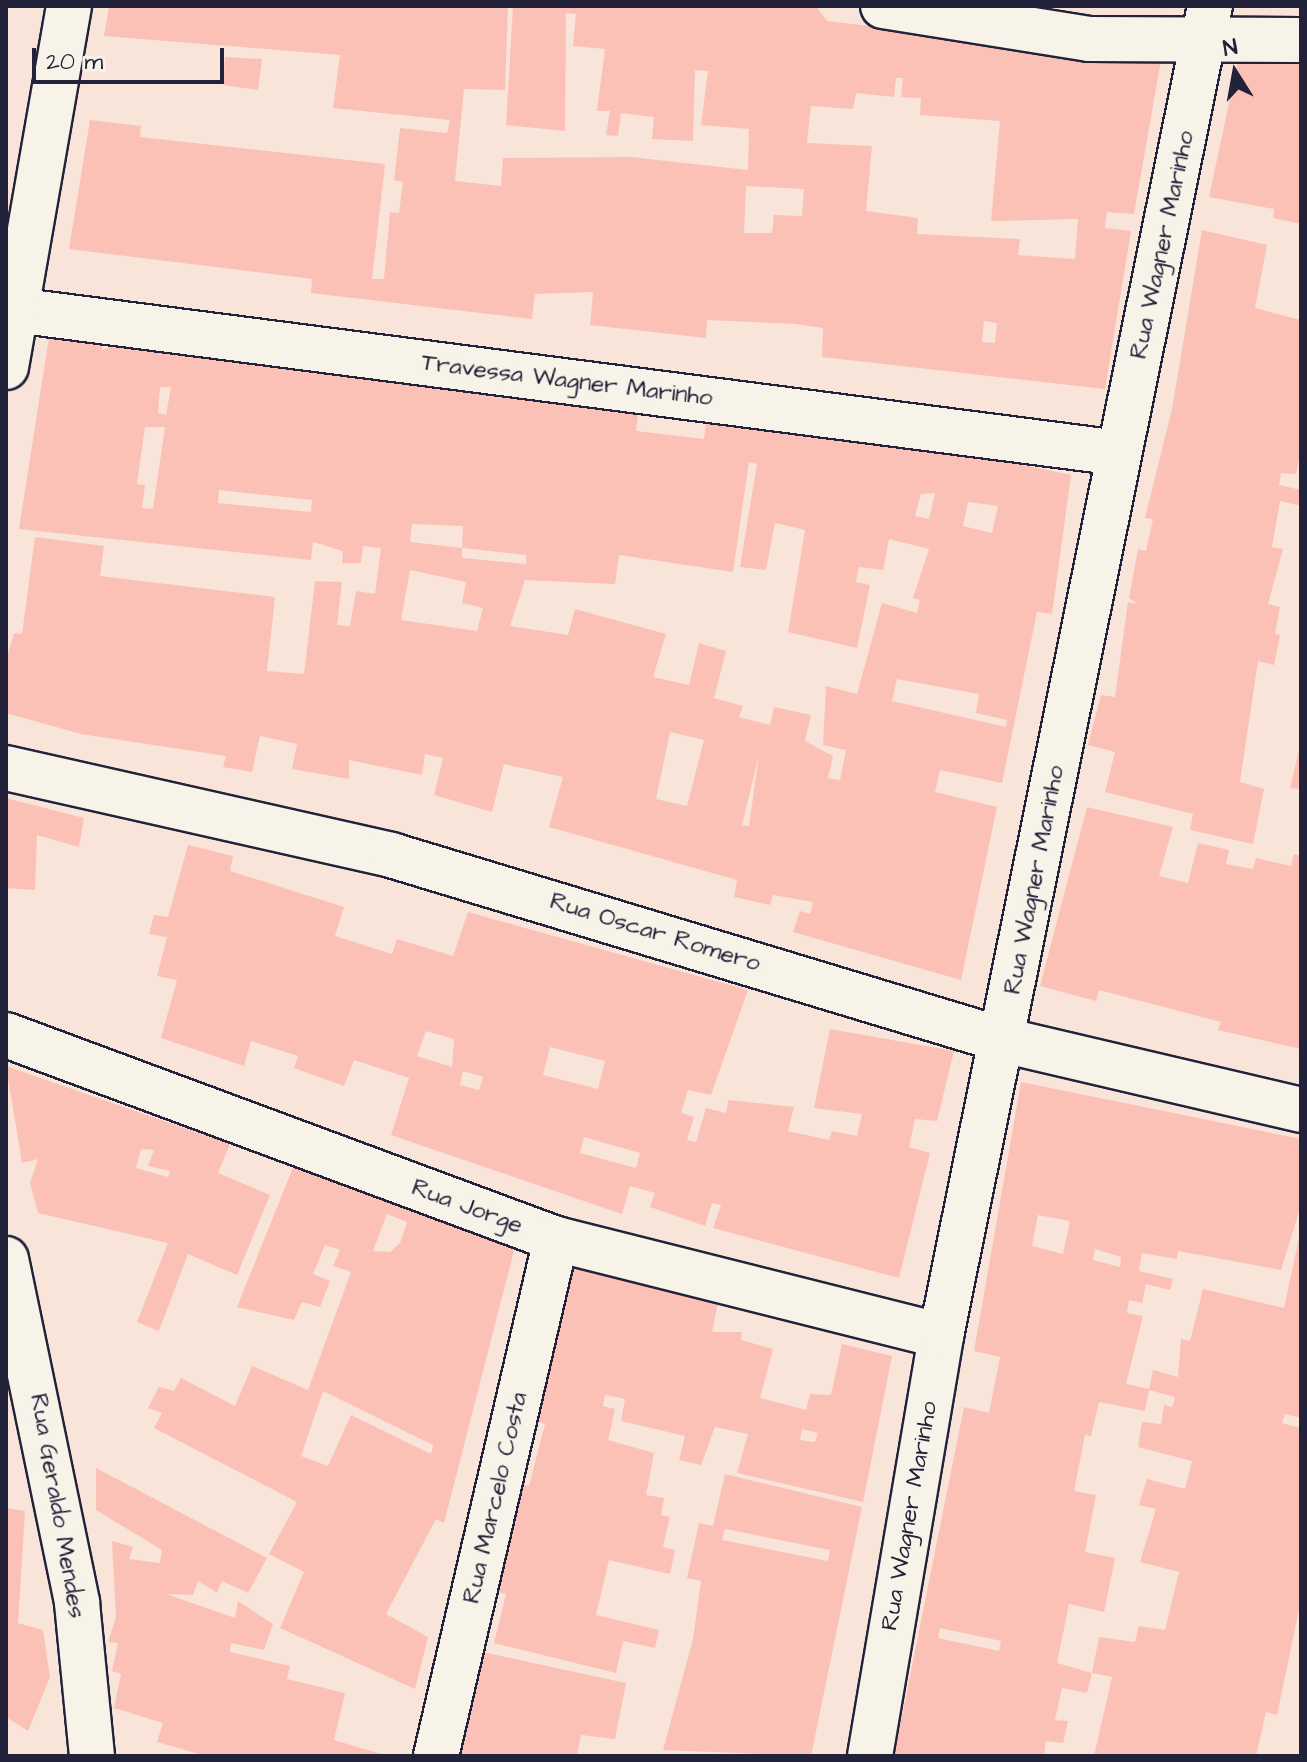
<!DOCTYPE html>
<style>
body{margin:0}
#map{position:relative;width:1307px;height:1762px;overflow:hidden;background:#f8e4d9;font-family:"Architects Daughter",sans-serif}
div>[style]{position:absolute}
.building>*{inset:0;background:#fcc1b6}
.roads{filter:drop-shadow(2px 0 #22223b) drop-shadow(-2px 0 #22223b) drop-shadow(0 2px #22223b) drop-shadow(0 -2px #22223b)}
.minor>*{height:44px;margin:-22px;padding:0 22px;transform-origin:22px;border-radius:22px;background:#f7f3e8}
span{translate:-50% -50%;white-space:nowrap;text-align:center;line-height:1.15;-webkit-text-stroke:6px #f7f3e8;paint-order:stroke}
.street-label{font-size:24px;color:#22223b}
.frame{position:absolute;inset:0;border:8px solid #22223b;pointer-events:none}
.north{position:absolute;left:1195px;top:32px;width:80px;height:80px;-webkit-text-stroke:6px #f7f3e8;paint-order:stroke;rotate:349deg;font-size:22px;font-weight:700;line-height:32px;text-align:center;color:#22223b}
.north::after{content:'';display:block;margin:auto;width:28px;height:36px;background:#22223b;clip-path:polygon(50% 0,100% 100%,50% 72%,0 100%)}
.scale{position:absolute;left:32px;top:48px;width:192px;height:36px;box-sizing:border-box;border:4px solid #22223b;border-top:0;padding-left:10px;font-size:24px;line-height:28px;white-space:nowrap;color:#22223b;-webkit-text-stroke:6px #f7f3e8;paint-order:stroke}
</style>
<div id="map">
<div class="building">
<div style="clip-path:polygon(evenodd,109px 6px,508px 6px,505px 90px,464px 89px,455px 181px,501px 186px,503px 158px,631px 157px,748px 170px,749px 129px,701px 125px,708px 71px,695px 70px,693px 141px,652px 139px,654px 117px,621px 113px,618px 136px,606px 135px,610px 111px,597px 111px,605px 49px,573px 46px,576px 14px,566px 13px,565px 131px,506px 125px,513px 6px,816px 6px,827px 21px,1161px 60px,1134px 214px,1107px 212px,1105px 228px,1131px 231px,1105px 389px,822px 357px,823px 328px,795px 324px,707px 320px,706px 338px,590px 325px,593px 292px,535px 294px,532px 319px,311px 293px,312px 279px,69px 249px,90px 120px,141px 126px,140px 137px,385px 164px,372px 279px,384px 279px,390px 212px,399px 213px,403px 182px,394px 180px,400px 128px,447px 133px,450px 120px,333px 108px,340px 55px,104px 36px,109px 6px,896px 78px,903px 78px,901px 97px,921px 98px,920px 115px,1000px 121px,991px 221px,1078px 219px,1075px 259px,1018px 255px,1020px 239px,917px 234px,918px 218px,866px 211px,872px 146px,807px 143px,811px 106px,853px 109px,856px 93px,894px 97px,896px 78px,109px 6px,746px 186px,804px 189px,802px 216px,774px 215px,772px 233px,744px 233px,746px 186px,109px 6px,984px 321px,997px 323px,995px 343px,982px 342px,984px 321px)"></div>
<div style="clip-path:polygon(1240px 51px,1301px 59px,1301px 224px,1273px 218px,1274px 209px,1209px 197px)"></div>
<div style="clip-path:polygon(225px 57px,262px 59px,258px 90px,223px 85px)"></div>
<div style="clip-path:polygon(1202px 230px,1267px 245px,1255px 308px,1301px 320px,1301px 449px,1296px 474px,1281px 473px,1279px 485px,1301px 490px,1301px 506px,1280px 501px,1272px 547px,1283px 549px,1268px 604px,1280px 607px,1275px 634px,1280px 635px,1274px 665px,1258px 661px,1240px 782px,1264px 789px,1253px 844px,1190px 830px,1193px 814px,1105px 792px,1115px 752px,1088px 745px,1101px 695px,1115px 697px,1128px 602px,1138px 604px,1129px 598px,1138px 549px,1146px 551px,1153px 519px,1145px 518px,1172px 409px)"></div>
<div style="clip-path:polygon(evenodd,49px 337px,102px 342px,102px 350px,121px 344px,639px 407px,636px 431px,704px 439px,707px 418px,907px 450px,913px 442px,1071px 475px,1052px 614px,1037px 612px,1002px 783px,940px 770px,935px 792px,997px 807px,961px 980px,793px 932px,800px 911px,810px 914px,813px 902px,773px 895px,770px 905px,734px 897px,737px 880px,549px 827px,563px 777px,504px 764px,492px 812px,434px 795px,443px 758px,425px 754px,422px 775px,349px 760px,349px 779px,292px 769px,297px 744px,260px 736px,252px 772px,223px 767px,226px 756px,81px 734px,6px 713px,6px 661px,14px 633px,22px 634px,35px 537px,104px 546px,100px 576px,275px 597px,267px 671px,304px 674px,315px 581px,342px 582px,337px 625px,350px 626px,356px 591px,375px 594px,381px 548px,363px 546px,361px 563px,342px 563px,343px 551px,313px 542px,311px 560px,19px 529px,49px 337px,160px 387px,171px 387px,166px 415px,158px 413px,160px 387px,49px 337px,145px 427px,165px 427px,153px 509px,142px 508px,145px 485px,137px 484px,145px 427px,49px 337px,749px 462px,757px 464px,740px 567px,766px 570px,775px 523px,805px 530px,788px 632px,857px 648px,870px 585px,856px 582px,859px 567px,883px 570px,889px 539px,929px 549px,913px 598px,920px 600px,917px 613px,882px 603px,857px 694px,826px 686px,823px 745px,846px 750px,840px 780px,828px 778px,833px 756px,805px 741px,811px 715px,774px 707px,770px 725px,739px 717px,743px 706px,714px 698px,726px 651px,699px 643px,689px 685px,653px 677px,666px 634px,575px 609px,568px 635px,510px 626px,525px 580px,615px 584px,619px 555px,733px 572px,749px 462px,49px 337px,219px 490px,312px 500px,311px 512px,218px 503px,219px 490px,49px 337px,935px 493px,929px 519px,915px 516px,921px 494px,935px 493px,49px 337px,968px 502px,998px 506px,992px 533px,963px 526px,968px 502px,49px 337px,412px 524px,463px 526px,462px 548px,526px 555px,526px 564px,462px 558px,462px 548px,410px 542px,412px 524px,49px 337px,410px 570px,466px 582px,462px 603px,483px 608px,477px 631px,401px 620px,410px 570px,49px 337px,897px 679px,979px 694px,976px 713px,1007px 720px,1006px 727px,892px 701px,897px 679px,49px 337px,670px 732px,704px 740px,687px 806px,656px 799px,670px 732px,49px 337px,759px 755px,749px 826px,742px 825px,759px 755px)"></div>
<div style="clip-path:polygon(1300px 746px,1301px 746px,1301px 789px,1290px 788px)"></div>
<div style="clip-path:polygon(6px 798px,84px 818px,79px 847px,37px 835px,35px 890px,6px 888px)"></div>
<div style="clip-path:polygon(1087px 807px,1173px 827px,1159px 876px,1188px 883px,1198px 843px,1229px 850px,1226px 864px,1253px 869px,1256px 858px,1291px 866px,1294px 854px,1301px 856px,1301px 1049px,1218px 1030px,1221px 1022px,1099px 990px,1096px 1001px,1040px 986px)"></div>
<div style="clip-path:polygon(evenodd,188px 845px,233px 856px,230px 871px,344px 907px,335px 936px,392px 954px,397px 939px,453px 956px,468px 912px,748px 990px,711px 1095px,688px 1090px,681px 1113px,694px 1117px,687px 1140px,696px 1142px,706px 1108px,726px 1113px,728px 1100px,794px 1107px,788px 1131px,829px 1140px,832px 1131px,857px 1136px,862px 1114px,814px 1108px,830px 1029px,954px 1051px,937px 1121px,915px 1119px,909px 1147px,930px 1153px,899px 1278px,713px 1228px,721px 1205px,712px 1203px,705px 1226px,650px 1207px,655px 1193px,630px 1186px,622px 1214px,391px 1135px,409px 1078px,354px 1060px,344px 1086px,294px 1068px,298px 1056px,251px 1041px,244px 1066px,161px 1038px,177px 980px,157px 976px,167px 937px,149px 934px,154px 915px,168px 917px,188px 845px,426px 1031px,454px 1039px,452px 1067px,417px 1056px,426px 1031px,188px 845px,550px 1047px,605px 1061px,598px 1089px,543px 1075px,550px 1047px,188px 845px,463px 1071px,483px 1077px,479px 1090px,460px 1085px,463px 1071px,188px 845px,584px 1137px,640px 1153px,636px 1168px,580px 1153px,584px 1137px)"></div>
<div style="clip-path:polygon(evenodd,6px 1066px,230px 1144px,218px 1173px,270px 1195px,237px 1275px,188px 1254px,159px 1331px,137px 1322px,168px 1243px,38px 1213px,30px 1183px,38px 1159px,22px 1163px,6px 1066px,141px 1149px,154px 1150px,148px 1166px,170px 1171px,168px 1177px,136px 1168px,141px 1149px)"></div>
<div style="clip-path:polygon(evenodd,1021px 1082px,1301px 1139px,1301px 1205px,1281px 1270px,1178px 1251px,1177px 1259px,1142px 1253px,1139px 1271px,1173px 1279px,1170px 1290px,1146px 1284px,1142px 1303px,1129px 1300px,1127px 1313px,1143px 1316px,1126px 1384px,1149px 1389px,1153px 1370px,1178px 1377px,1181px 1339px,1190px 1341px,1203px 1289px,1284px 1308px,1301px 1229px,1301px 1418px,1285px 1414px,1282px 1423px,1301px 1428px,1301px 1600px,1277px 1715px,1266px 1712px,1256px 1756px,1094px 1756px,1112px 1677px,1092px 1673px,1099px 1637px,1135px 1642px,1139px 1626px,1165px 1630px,1179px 1572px,1140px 1562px,1156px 1509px,1139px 1505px,1147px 1479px,1185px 1489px,1192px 1461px,1138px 1447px,1142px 1422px,1161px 1424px,1164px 1405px,1172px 1407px,1175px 1397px,1149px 1390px,1145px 1411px,1099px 1402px,1091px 1436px,1085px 1435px,1074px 1491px,1096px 1495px,1085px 1552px,1115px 1558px,1104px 1612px,1069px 1604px,1057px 1663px,1092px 1673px,1087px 1693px,1062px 1688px,1055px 1720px,1068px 1721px,1063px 1743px,1046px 1741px,1044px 1756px,894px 1756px,964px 1407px,989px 1413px,1000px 1357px,974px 1351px,1021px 1082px,1038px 1215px,1070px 1221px,1063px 1254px,1032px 1246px,1038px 1215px,1021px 1082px,1095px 1249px,1121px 1257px,1120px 1267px,1093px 1260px,1095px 1249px,1021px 1082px,940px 1628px,1001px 1641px,999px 1651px,938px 1638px,940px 1628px)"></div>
<div style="clip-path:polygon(evenodd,294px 1165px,517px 1239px,444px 1523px,436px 1519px,386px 1614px,428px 1637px,415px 1689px,280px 1628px,304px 1572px,269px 1554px,297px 1502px,154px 1428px,162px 1413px,148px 1408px,159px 1387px,174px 1391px,181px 1378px,235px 1406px,252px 1366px,308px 1390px,351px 1272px,333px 1266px,340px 1250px,325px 1245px,313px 1274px,330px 1281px,320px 1307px,302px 1302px,294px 1320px,237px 1307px,294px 1165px,387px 1214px,407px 1222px,400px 1243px,390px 1252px,373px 1251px,387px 1214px,294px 1165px,323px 1391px,433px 1445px,431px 1454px,351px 1415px,328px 1466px,301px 1456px,323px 1391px)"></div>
<div style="clip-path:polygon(evenodd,570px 1264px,718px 1303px,712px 1332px,742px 1332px,741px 1340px,773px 1349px,760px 1398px,806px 1410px,810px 1394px,831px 1395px,842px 1344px,892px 1356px,863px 1502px,737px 1473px,748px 1434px,715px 1427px,701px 1465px,679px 1460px,685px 1436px,621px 1421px,625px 1399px,605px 1395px,603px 1406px,615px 1409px,608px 1440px,654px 1453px,646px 1495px,664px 1498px,661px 1515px,670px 1517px,663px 1547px,675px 1550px,670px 1574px,609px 1560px,596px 1615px,659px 1630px,655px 1648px,623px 1641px,616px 1673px,494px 1643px,506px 1594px,488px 1590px,514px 1482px,529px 1486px,545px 1424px,530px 1420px,570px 1264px,802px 1429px,818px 1433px,815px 1442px,800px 1440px,802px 1429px)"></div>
<div style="clip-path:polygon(96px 1468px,267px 1558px,248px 1593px,222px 1581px,217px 1593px,198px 1581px,193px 1595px,166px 1594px,235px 1618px,238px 1601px,273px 1624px,264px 1650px,231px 1643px,230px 1652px,290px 1666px,287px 1679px,345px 1693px,334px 1740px,388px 1756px,206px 1756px,157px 1742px,163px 1723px,114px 1708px,121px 1674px,112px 1671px,118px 1643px,108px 1642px,116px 1617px,112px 1541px,133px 1547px,129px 1559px,160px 1563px,162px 1550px,96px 1510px)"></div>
<div style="clip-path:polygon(evenodd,725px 1474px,862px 1507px,811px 1756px,663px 1750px,693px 1639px,701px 1581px,687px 1578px,699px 1523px,713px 1526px,725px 1474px,725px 1529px,830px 1550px,828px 1561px,722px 1540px,725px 1529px)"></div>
<div style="clip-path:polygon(6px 1508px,25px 1511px,18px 1623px,43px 1630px,50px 1677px,28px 1731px,6px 1717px)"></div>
<div style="clip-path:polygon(473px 1650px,626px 1683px,615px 1739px,581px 1735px,577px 1756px,451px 1756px)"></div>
</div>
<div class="roads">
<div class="minor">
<div style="left:883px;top:6px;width:209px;rotate:9.1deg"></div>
<div style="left:1089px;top:39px;width:212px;rotate:0.3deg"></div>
<div style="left:15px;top:310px;width:1113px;rotate:7.38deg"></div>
<div style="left:6px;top:367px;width:366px;rotate:-80.1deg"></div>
<div style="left:6px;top:768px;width:395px;rotate:12.7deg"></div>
<div style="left:391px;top:855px;width:639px;rotate:16.82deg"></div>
<div style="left:1003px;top:1040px;width:306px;rotate:13.2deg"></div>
<div style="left:6px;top:1035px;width:587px;rotate:20.35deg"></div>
<div style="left:556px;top:1239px;width:397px;rotate:14.1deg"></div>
<div style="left:6px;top:1259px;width:351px;rotate:78.3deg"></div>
<div style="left:77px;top:1603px;width:154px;rotate:84.4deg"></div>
<div style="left:436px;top:1756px;width:531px;rotate:-76.93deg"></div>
<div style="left:870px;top:1756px;width:426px;rotate:-80.4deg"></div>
<div style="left:941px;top:1336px;width:1357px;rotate:-78.57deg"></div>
</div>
</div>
<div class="street-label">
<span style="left:1163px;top:245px;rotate:-78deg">Rua Wagner Marinho</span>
<span style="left:567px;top:381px;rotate:7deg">Travessa Wagner Marinho</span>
<span style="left:1035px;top:880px;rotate:-79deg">Rua Wagner Marinho</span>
<span style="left:655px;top:933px;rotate:17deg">Rua Oscar Romero</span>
<span style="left:467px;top:1207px;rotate:20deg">Rua Jorge</span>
<span style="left:496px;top:1498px;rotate:-77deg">Rua Marcelo Costa</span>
<span style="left:57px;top:1506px;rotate:80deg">Rua Geraldo Mendes</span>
<span style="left:910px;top:1516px;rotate:-80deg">Rua Wagner Marinho</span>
</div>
<div class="frame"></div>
<div class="north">N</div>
<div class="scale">20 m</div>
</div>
